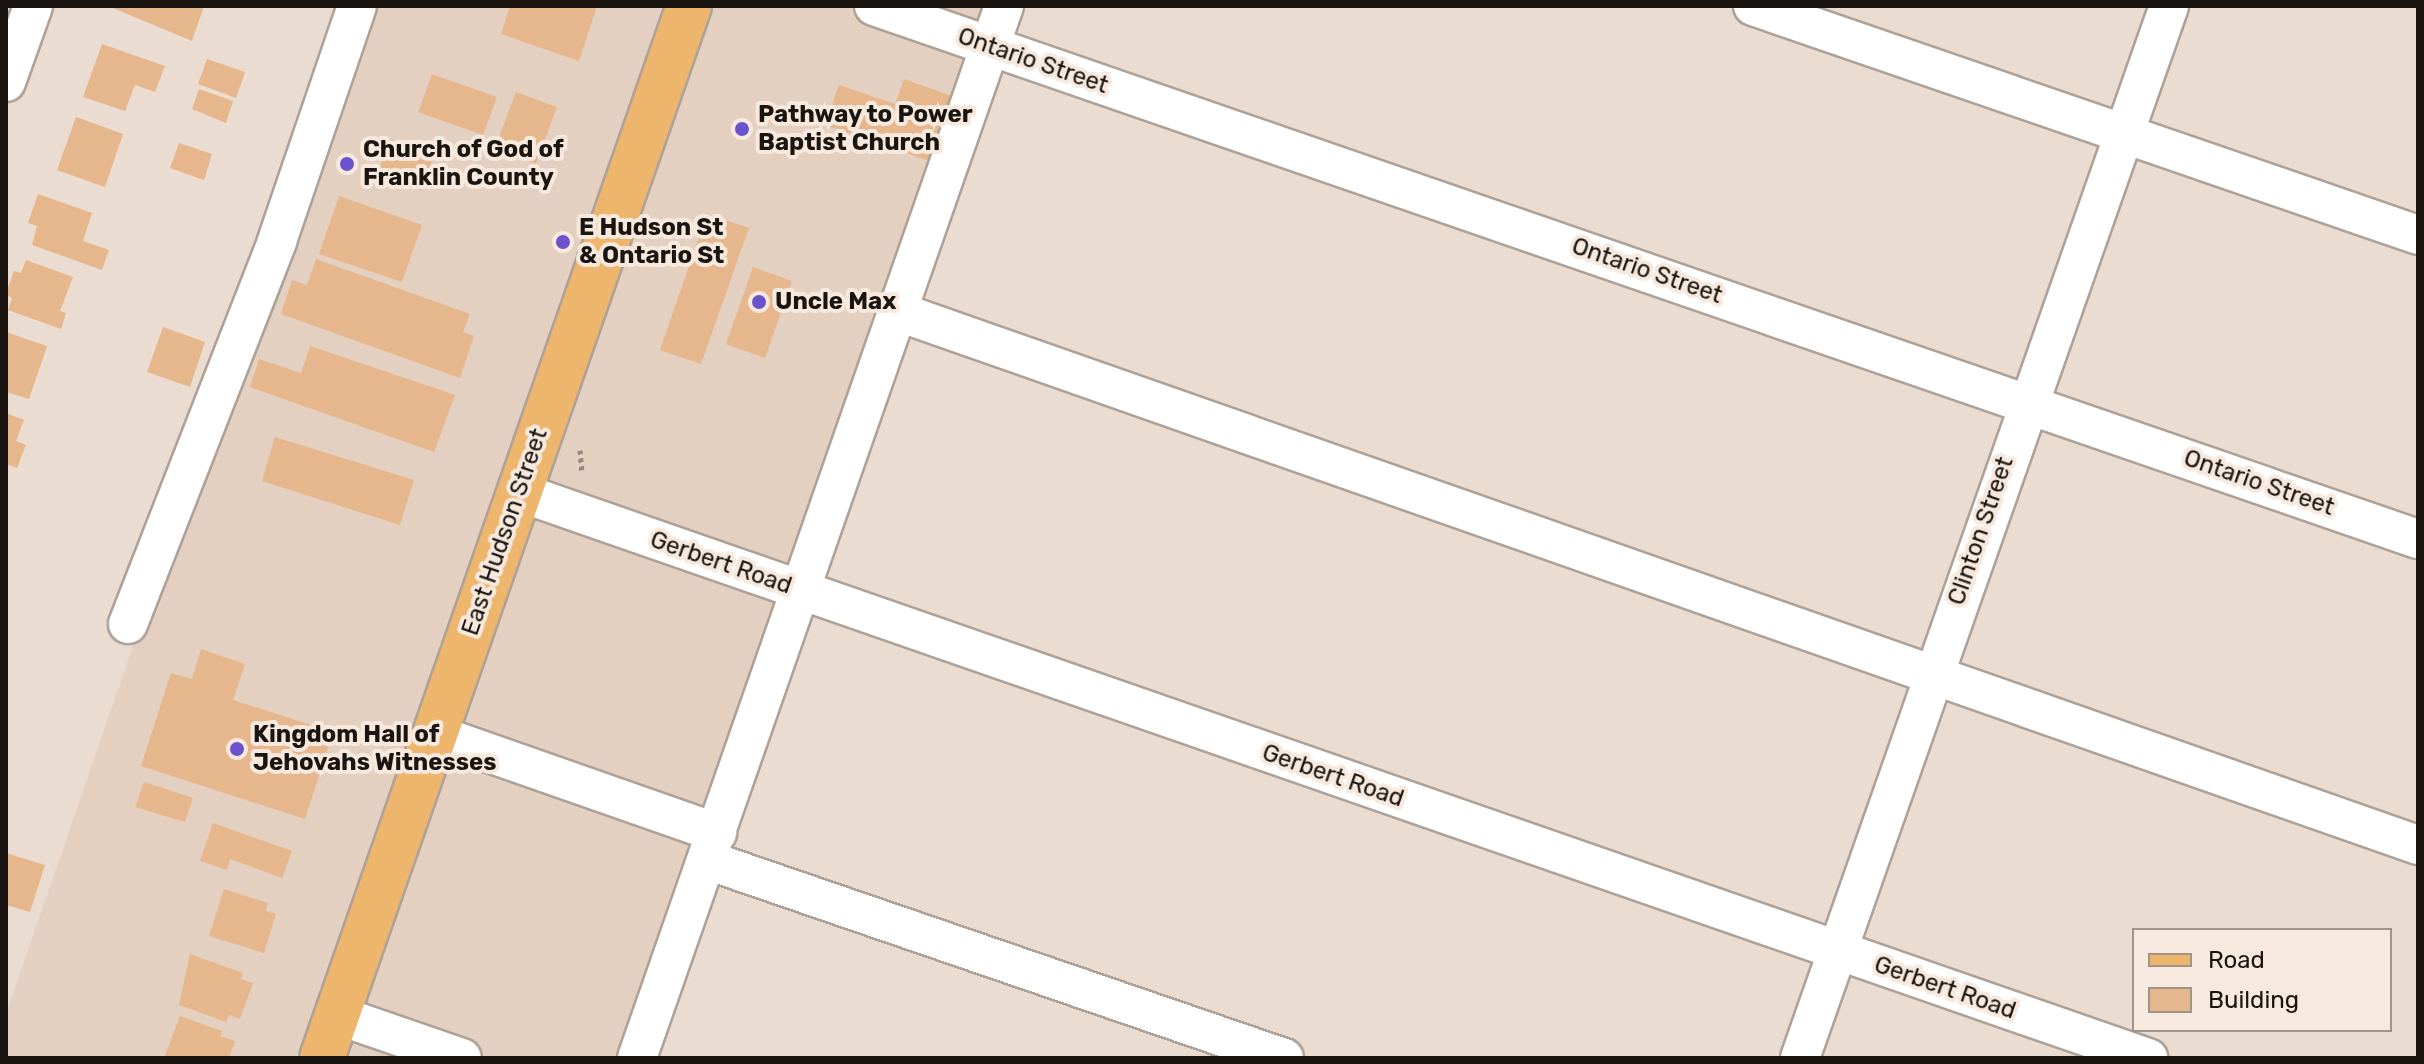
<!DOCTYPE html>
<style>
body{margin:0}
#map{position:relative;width:2424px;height:1064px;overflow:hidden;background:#eadcd1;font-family:Rubik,sans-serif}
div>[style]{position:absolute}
.built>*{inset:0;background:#e4d0c0}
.building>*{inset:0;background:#e6b68c}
.path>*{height:5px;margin-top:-2.5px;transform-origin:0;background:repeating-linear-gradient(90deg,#928880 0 4px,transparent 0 8px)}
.roads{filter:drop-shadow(2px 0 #aea197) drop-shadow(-2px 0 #aea197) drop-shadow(0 2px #aea197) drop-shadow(0 -2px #aea197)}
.minor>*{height:38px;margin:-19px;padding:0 19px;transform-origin:19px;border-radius:19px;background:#fff}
.major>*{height:44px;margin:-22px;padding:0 22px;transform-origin:22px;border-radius:22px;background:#eeb56c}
.dots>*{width:22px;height:22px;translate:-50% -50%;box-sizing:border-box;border:4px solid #f7e9de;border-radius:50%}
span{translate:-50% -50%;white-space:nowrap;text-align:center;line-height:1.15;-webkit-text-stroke:8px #f7e9de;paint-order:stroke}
.street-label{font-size:24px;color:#1a1511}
.poi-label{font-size:24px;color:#1a1511;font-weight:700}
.left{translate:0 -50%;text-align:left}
.frame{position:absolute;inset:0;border:8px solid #1a1511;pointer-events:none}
.legend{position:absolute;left:2132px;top:928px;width:260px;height:104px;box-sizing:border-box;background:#f7e9de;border:2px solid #9f948c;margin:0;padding:10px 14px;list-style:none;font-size:24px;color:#1a1511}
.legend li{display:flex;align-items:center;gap:16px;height:40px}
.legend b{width:40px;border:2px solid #9f948c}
</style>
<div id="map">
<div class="built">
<div style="clip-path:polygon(354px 6px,1002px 6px,633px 1058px,6px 1058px,6px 1014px)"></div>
</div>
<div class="building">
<div style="clip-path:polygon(108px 6px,204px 6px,192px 41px)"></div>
<div style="clip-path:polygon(510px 6px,597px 6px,579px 61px,501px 34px)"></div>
<div style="clip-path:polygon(102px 44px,165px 66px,155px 92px,135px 85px,125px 111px,83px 97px)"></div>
<div style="clip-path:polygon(207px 59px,245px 72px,236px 98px,198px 84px)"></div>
<div style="clip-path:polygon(432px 74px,497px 97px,483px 135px,418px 112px)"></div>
<div style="clip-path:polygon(904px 79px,957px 98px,935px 163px,825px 125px,839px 85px,895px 104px)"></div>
<div style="clip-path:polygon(199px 89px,233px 101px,226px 123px,192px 109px)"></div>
<div style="clip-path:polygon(516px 92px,557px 107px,536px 164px,495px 148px)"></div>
<div style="clip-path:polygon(76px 117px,123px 134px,105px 187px,57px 170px)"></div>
<div style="clip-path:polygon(390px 139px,434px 155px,422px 190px,377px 175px)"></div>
<div style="clip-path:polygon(179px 143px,212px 154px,204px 180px,170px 168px)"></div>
<div style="clip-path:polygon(38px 194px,92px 213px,83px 241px,109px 250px,102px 270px,32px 245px,37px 226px,28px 223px)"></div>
<div style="clip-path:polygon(339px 196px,422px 225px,402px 282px,319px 254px)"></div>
<div style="clip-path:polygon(707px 214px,749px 228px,701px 364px,660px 350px)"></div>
<div style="clip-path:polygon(316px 259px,470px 314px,463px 332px,474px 336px,460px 378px,281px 314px,292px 280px,307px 285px)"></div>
<div style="clip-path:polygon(26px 260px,73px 277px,60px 311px,66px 313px,61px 329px,8px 310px,12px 298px,6px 294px,14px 271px,21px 273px)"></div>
<div style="clip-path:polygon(753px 267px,792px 281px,765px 358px,726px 344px)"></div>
<div style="clip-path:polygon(163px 327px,205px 342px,190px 387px,147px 372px)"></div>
<div style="clip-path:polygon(6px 332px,47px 346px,29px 399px,6px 392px)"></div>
<div style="clip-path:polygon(310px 346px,455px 395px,434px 452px,250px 387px,259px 359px,301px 373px)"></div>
<div style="clip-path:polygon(6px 413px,24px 420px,16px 441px,26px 445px,17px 468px,6px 464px)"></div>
<div style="clip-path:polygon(275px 437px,414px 480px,400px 525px,262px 481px)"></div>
<div style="clip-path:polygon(201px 649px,245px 664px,233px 700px,333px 732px,305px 819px,141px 766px,171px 673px,192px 679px)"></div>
<div style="clip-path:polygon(144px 782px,193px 798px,185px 822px,135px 807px)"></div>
<div style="clip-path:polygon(213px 823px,292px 851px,282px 878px,230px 859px,227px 870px,200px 861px)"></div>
<div style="clip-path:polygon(6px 853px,45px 865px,30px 912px,6px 905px)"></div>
<div style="clip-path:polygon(224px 889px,268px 903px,266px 911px,276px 914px,264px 953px,209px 936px)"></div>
<div style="clip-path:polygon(190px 954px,243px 973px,241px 979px,253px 983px,240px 1019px,229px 1015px,226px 1022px,179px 1005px)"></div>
<div style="clip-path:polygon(180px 1016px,222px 1031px,220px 1036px,235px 1041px,229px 1058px,164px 1058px)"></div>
</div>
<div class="path">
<div style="left:580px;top:450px;width:22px;rotate:85deg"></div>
</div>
<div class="roads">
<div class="minor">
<div style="left:874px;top:6px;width:1633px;rotate:19.05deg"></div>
<div style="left:1753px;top:6px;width:703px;rotate:19deg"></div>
<div style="left:6px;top:82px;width:81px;rotate:-70.4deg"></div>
<div style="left:899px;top:312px;width:1610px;rotate:19.34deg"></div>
<div style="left:519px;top:492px;width:1725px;rotate:19.16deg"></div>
<div style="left:128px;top:624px;width:411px;rotate:-68.7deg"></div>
<div style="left:277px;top:241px;width:248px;rotate:-71.2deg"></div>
<div style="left:435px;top:734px;width:299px;rotate:19.3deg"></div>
<div style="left:707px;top:860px;width:610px;rotate:18.94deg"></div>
<div style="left:337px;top:1015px;width:132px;rotate:19deg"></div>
<div style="left:637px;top:1058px;width:1114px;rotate:-70.77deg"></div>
<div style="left:1800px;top:1058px;width:1115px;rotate:-70.67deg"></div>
</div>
<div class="major">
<div style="left:322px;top:1058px;width:1114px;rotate:-70.77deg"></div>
</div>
</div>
<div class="dots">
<div style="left:742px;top:129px;background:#6c53cd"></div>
<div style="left:347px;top:164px;background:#6c53cd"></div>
<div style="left:563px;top:242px;background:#6c53cd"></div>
<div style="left:759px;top:302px;background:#6c53cd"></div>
<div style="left:237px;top:749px;background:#6c53cd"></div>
</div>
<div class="street-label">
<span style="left:1033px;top:61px;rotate:19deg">Ontario Street</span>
<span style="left:1647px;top:271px;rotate:19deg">Ontario Street</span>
<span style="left:2259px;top:483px;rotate:19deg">Ontario Street</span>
<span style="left:1981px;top:531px;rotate:-71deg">Clinton Street</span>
<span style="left:505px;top:532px;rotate:-71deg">East Hudson Street</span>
<span style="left:721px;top:563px;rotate:19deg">Gerbert Road</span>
<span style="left:1333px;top:776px;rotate:19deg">Gerbert Road</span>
<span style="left:1945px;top:988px;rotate:19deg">Gerbert Road</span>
</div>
<div class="poi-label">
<span class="left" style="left:758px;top:129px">Pathway to Power<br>Baptist Church</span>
<span class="left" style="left:363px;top:164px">Church of God of<br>Franklin County</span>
<span class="left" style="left:579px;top:242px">E Hudson St<br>&amp; Ontario St</span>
<span class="left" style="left:775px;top:302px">Uncle Max</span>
<span class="left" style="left:253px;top:749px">Kingdom Hall of<br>Jehovahs Witnesses</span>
</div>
<div class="frame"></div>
<ul class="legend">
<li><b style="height:10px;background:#eeb56c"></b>Road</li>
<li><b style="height:22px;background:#e6b68c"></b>Building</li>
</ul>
</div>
